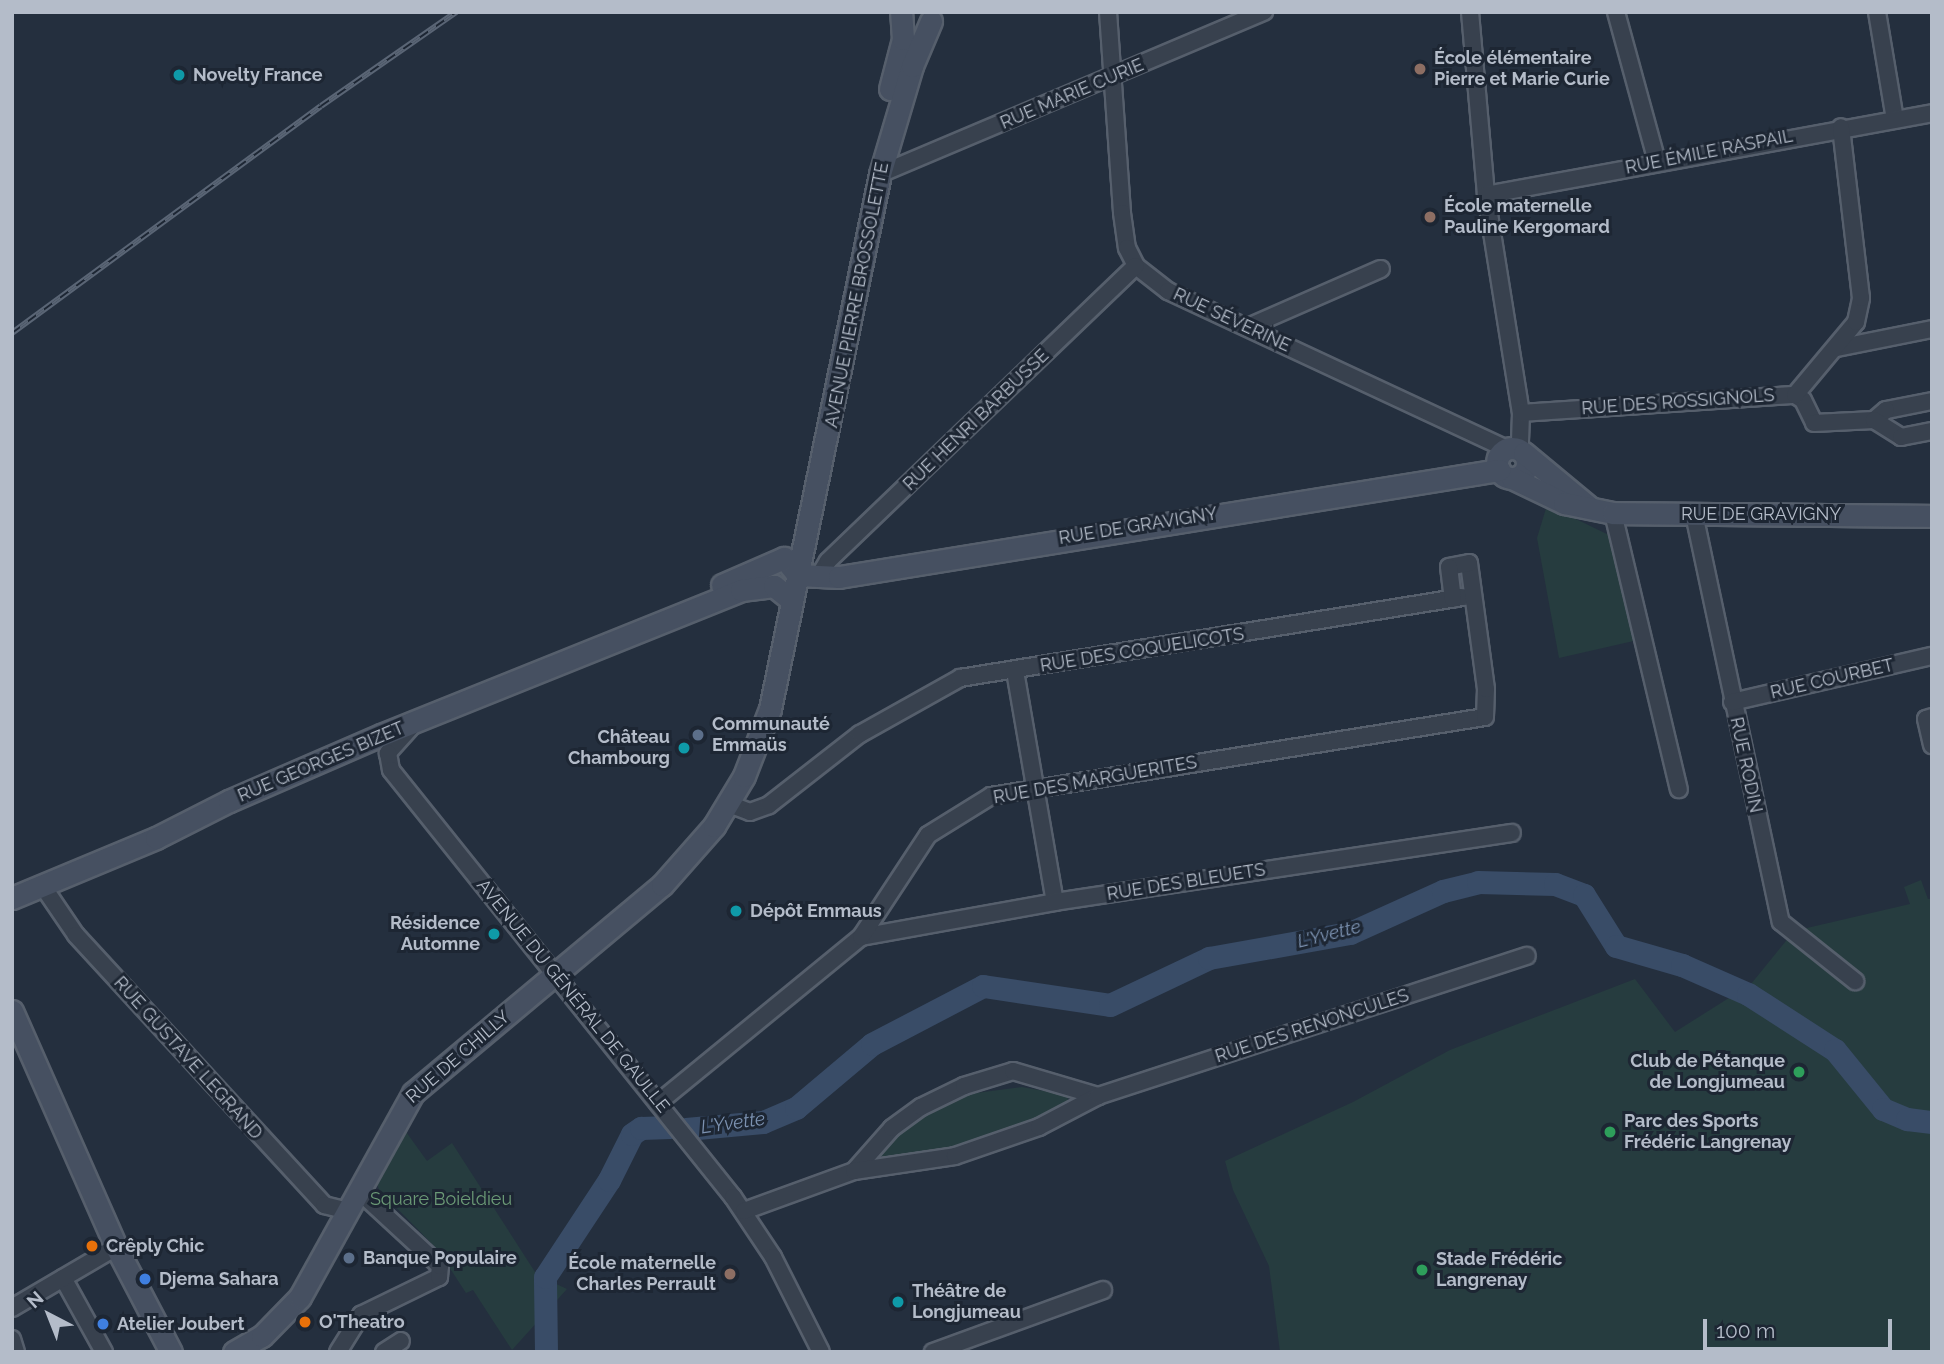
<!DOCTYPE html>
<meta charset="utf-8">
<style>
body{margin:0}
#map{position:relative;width:1944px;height:1364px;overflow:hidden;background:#242f3e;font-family:Raleway,sans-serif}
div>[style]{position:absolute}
.green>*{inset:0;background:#263c3f}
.river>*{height:23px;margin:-11.5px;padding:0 11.5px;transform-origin:11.5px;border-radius:11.5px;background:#394c67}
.roads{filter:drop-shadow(2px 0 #565f6c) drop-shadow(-2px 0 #565f6c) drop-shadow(0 2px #565f6c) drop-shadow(0 -2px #565f6c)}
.street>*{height:16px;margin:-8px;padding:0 8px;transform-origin:8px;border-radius:8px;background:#38414e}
.secondary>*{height:21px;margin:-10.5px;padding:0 10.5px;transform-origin:10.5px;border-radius:10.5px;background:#465061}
.secondary>.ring{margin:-10.5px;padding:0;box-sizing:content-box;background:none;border:21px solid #465061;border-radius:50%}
.rail>*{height:6px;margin-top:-3px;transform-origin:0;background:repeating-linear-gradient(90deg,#1d2633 0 10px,#5a6575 0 20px);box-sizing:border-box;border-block:2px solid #5a6575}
.dots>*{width:19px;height:19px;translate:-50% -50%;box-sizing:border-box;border:4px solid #1d2633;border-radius:50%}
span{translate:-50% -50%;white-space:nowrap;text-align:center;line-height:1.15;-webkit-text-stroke:6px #1d2633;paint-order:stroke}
.poi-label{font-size:18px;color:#b4bcc9;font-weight:700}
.left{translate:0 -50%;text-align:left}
.right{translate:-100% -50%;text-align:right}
.street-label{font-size:18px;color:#b4bcc9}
.park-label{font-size:18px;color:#6b9a76}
.water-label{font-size:19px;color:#7c92b1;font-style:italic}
.frame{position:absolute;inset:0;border:14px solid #b4bcc9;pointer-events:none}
.north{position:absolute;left:14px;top:1280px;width:70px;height:70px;-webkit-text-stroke:5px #1d2633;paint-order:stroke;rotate:318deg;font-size:19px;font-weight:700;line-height:28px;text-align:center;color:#b4bcc9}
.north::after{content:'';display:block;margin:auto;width:24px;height:32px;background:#b4bcc9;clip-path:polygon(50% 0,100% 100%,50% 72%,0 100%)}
.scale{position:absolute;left:1703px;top:1319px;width:189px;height:32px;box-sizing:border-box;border:4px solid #b4bcc9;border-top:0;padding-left:9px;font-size:21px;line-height:24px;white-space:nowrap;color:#b4bcc9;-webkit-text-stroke:5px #1d2633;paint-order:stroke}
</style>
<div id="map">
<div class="green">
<div style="clip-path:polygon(1547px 505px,1613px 537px,1638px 640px,1559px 658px,1537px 538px)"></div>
<div style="clip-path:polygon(1921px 880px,1928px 899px,1932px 899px,1932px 1352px,1280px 1352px,1269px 1266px,1233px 1190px,1225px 1161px,1353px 1102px,1450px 1050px,1635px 979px,1675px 1032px,1751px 984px,1794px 931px,1910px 904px,1904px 887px)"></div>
<div style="clip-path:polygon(1022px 1087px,1067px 1095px,1069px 1104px,956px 1154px,883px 1163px,875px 1159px,893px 1134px,953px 1096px)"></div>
<div style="clip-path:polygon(404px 1129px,427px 1161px,452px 1143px,537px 1275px,567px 1289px,512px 1350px,473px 1290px,466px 1293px,438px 1250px,379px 1190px,376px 1180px)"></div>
</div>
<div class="river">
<div style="left:686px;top:1129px;width:77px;rotate:-5.2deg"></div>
<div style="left:763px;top:1122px;width:36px;rotate:-23deg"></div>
<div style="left:796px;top:1108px;width:99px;rotate:-40.1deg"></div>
<div style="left:872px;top:1044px;width:125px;rotate:-27.6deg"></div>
<div style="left:983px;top:986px;width:128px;rotate:8.5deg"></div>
<div style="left:1110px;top:1005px;width:110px;rotate:-25.4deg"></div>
<div style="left:1209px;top:958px;width:143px;rotate:-10.1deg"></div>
<div style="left:1350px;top:933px;width:102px;rotate:-24.3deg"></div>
<div style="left:1443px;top:891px;width:36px;rotate:-14deg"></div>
<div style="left:1478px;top:882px;width:77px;rotate:1.5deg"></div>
<div style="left:1555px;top:884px;width:31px;rotate:21deg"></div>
<div style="left:1584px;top:895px;width:60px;rotate:57.9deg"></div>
<div style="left:1616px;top:946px;width:69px;rotate:16.1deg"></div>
<div style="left:1682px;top:965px;width:72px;rotate:23.7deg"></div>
<div style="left:1748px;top:994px;width:103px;rotate:32.8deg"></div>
<div style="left:1835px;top:1050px;width:76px;rotate:50.9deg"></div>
<div style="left:1883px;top:1109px;width:26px;rotate:23deg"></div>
<div style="left:1907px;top:1119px;width:25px;rotate:7deg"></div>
<div style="left:546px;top:1352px;width:75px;rotate:-90.8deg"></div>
<div style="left:545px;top:1277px;width:116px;rotate:-56.6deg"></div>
<div style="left:609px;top:1180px;width:51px;rotate:-63.4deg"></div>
<div style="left:632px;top:1134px;width:11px;rotate:-34deg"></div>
<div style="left:641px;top:1128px;width:29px;rotate:-2deg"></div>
</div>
<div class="roads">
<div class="street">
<div style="left:1108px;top:12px;width:201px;rotate:86deg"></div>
<div style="left:1122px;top:213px;width:35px;rotate:82deg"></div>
<div style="left:1127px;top:248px;width:20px;rotate:63deg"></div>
<div style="left:1136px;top:266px;width:41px;rotate:38deg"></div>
<div style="left:1168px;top:291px;width:372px;rotate:25deg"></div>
<div style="left:1470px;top:12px;width:184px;rotate:85deg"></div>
<div style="left:1486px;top:195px;width:221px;rotate:80.9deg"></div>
<div style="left:1521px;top:413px;width:36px;rotate:92deg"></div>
<div style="left:1616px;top:12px;width:156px;rotate:74.7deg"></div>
<div style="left:1877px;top:12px;width:109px;rotate:80.5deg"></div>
<div style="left:880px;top:174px;width:417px;rotate:-22.9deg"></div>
<div style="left:1486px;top:195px;width:453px;rotate:-10.4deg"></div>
<div style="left:1248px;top:327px;width:145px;rotate:-23.6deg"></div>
<div style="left:1837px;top:348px;width:97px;rotate:-11.3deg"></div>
<div style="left:1795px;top:395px;width:9px;rotate:32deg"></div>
<div style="left:1803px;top:400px;width:25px;rotate:64deg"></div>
<div style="left:1814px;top:423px;width:60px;rotate:-2.9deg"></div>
<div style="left:1932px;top:401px;width:47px;rotate:168.9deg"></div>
<div style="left:1886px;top:410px;width:16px;rotate:140deg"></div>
<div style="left:1874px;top:420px;width:32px;rotate:32deg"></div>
<div style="left:1901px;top:437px;width:32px;rotate:-11deg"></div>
<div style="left:1521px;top:413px;width:275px;rotate:-3.8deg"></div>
<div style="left:1795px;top:395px;width:95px;rotate:-50.1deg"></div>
<div style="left:1856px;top:322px;width:25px;rotate:-78deg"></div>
<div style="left:1861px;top:298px;width:172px;rotate:-96.7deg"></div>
<div style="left:1613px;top:513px;width:284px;rotate:76.6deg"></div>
<div style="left:1694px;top:514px;width:417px;rotate:78deg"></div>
<div style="left:1781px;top:922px;width:95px;rotate:38.6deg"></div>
<div style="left:819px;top:576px;width:17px;rotate:-59deg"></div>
<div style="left:828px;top:561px;width:426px;rotate:-43.8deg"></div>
<div style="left:1015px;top:671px;width:234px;rotate:80.2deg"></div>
<div style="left:1732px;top:702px;width:205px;rotate:-13deg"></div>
<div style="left:1932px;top:717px;width:6px;rotate:162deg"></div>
<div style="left:1926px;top:719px;width:27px;rotate:77deg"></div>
<div style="left:413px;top:725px;width:38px;rotate:132deg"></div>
<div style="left:388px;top:753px;width:17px;rotate:80deg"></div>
<div style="left:391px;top:770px;width:547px;rotate:51.31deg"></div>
<div style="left:733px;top:1197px;width:72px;rotate:56.3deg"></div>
<div style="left:773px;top:1257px;width:106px;rotate:63.2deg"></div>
<div style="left:729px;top:804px;width:22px;rotate:21deg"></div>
<div style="left:750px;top:812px;width:20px;rotate:-20deg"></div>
<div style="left:769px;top:805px;width:115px;rotate:-38deg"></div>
<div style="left:860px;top:734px;width:115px;rotate:-29.2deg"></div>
<div style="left:960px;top:678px;width:509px;rotate:-9.15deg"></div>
<div style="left:42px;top:885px;width:60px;rotate:55.8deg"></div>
<div style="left:76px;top:935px;width:367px;rotate:47.4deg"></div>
<div style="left:324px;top:1205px;width:25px;rotate:14deg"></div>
<div style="left:861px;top:937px;width:197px;rotate:-10.2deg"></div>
<div style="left:1055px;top:902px;width:462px;rotate:-8.6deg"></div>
<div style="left:658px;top:1103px;width:262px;rotate:-39.3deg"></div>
<div style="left:861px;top:937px;width:122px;rotate:-56.7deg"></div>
<div style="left:928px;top:835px;width:74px;rotate:-31.8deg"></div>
<div style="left:991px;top:796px;width:500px;rotate:-9.09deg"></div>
<div style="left:1485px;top:717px;width:28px;rotate:-88deg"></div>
<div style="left:1486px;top:689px;width:127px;rotate:-97.7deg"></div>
<div style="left:1469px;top:563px;width:20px;rotate:169deg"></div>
<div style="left:1449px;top:567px;width:32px;rotate:83deg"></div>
<div style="left:854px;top:1171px;width:57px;rotate:-48.5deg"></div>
<div style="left:892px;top:1128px;width:36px;rotate:-36deg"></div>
<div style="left:921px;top:1107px;width:48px;rotate:-26deg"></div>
<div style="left:964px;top:1086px;width:51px;rotate:-17deg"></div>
<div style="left:1013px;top:1071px;width:89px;rotate:16.4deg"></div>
<div style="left:744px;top:1211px;width:117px;rotate:-20deg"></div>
<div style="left:854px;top:1171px;width:102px;rotate:-8.4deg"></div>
<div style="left:955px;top:1156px;width:89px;rotate:-19deg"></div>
<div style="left:1039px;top:1127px;width:67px;rotate:-27.7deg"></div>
<div style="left:1098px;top:1096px;width:451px;rotate:-18.1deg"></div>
<div style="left:63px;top:1278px;width:85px;rotate:61deg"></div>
<div style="left:12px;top:1308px;width:121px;rotate:-30.4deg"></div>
<div style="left:12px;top:1339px;width:14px;rotate:73deg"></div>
<div style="left:338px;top:1352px;width:44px;rotate:-58.1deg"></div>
<div style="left:361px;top:1315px;width:87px;rotate:-26deg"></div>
<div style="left:439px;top:1277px;width:11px;rotate:-85deg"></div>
<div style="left:440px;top:1266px;width:110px;rotate:-137.2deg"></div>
<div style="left:384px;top:1352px;width:20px;rotate:-33deg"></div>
<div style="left:933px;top:1352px;width:181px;rotate:-20deg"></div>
</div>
<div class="secondary">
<div style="left:890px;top:89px;width:52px;rotate:-75.4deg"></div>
<div style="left:903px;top:39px;width:26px;rotate:-94deg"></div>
<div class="ring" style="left:1497px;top:448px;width:9px;height:9px"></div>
<div style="left:1524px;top:453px;width:85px;rotate:39.7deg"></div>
<div style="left:1512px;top:478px;width:58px;rotate:25.7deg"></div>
<div style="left:1564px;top:503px;width:50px;rotate:11.5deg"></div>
<div style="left:1613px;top:513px;width:319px;rotate:0.5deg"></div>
<div style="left:784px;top:558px;width:22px;rotate:51deg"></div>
<div style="left:798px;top:575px;width:41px;rotate:2.8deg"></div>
<div style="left:839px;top:577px;width:669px;rotate:-9.21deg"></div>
<div style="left:722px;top:585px;width:68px;rotate:-23.5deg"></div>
<div style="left:12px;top:898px;width:156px;rotate:-22.6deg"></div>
<div style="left:156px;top:838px;width:82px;rotate:-26.9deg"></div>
<div style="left:229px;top:801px;width:166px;rotate:-23.5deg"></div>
<div style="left:381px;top:735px;width:388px;rotate:-21.9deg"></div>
<div style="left:741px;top:590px;width:33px;rotate:-7deg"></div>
<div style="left:774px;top:586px;width:22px;rotate:39deg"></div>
<div style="left:12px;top:1011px;width:258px;rotate:66.2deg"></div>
<div style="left:116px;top:1247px;width:119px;rotate:62.4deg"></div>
<div style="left:234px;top:1352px;width:32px;rotate:-30deg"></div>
<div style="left:262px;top:1336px;width:54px;rotate:-45.7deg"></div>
<div style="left:300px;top:1297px;width:233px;rotate:-61deg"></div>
<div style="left:413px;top:1093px;width:324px;rotate:-39.9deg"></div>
<div style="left:662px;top:885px;width:79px;rotate:-48.6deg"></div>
<div style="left:714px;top:826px;width:58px;rotate:-59deg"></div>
<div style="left:744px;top:776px;width:72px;rotate:-68.8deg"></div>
<div style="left:770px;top:709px;width:546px;rotate:-78.38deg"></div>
<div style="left:880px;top:174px;width:113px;rotate:-73.5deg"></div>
<div style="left:912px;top:66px;width:49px;rotate:-67.1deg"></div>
</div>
</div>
<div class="rail">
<div style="left:12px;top:333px;width:383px;rotate:-36.3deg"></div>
<div style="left:321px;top:106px;width:165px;rotate:-34.8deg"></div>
</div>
<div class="dots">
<div style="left:1420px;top:69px;background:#8d6e63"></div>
<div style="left:179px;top:75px;background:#0f9aa8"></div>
<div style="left:1430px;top:217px;background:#8d6e63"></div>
<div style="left:698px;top:735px;background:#5c6f8a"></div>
<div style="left:684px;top:748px;background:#0f9aa8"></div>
<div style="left:736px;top:911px;background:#0f9aa8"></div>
<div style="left:494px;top:934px;background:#0f9aa8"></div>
<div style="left:1799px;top:1072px;background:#2e9e5b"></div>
<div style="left:1610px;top:1132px;background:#2e9e5b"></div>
<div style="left:92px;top:1246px;background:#e8710a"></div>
<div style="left:349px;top:1258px;background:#5c6f8a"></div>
<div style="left:1422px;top:1270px;background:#2e9e5b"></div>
<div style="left:730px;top:1274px;background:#8d6e63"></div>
<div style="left:145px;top:1279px;background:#3f7fe0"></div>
<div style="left:898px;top:1302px;background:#0f9aa8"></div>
<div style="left:305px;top:1322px;background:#e8710a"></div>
<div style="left:103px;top:1324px;background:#3f7fe0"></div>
</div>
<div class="poi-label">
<span class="left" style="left:1434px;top:69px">École élémentaire<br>Pierre et Marie Curie</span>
<span class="left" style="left:193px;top:75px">Novelty France</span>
<span class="left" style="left:1444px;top:217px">École maternelle<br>Pauline Kergomard</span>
<span class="left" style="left:712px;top:735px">Communauté<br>Emmaüs</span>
<span class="right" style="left:670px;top:748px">Château<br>Chambourg</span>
<span class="left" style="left:750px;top:911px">Dépôt Emmaus</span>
<span class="right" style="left:480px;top:934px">Résidence<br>Automne</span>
<span class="right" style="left:1785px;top:1072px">Club de Pétanque<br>de Longjumeau</span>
<span class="left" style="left:1624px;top:1132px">Parc des Sports<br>Frédéric Langrenay</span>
<span class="left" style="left:106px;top:1246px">Crêply Chic</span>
<span class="left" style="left:363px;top:1258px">Banque Populaire</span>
<span class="left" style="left:1436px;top:1270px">Stade Frédéric<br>Langrenay</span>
<span class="right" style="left:716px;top:1274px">École maternelle<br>Charles Perrault</span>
<span class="left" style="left:159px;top:1279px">Djema Sahara</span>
<span class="left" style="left:912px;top:1302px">Théâtre de<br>Longjumeau</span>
<span class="left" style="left:319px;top:1322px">O'Theatro</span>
<span class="left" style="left:117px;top:1324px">Atelier Joubert</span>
</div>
<div class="street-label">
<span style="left:1072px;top:94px;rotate:-23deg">RUE MARIE CURIE</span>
<span style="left:1709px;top:152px;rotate:-11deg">RUE ÉMILE RASPAIL</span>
<span style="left:857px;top:295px;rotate:-79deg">AVENUE PIERRE BROSSOLETTE</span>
<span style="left:1232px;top:320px;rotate:25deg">RUE SÉVERINE</span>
<span style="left:1678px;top:402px;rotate:-4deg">RUE DES ROSSIGNOLS</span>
<span style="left:976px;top:420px;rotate:-44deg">RUE HENRI BARBUSSE</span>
<span style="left:1761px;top:514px">RUE DE GRAVIGNY</span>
<span style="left:1138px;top:526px;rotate:-9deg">RUE DE GRAVIGNY</span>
<span style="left:1142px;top:650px;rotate:-9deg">RUE DES COQUELICOTS</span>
<span style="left:1832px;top:679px;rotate:-13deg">RUE COURBET</span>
<span style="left:321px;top:762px;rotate:-23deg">RUE GEORGES BIZET</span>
<span style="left:1746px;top:765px;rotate:78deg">RUE RODIN</span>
<span style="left:1095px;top:780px;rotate:-10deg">RUE DES MARGUERITES</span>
<span style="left:1186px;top:882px;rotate:-9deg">RUE DES BLEUETS</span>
<span style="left:573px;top:996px;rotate:51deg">AVENUE DU GÉNÉRAL DE GAULLE</span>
<span style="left:1312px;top:1026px;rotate:-18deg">RUE DES RENONCULES</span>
<span style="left:458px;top:1057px;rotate:-41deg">RUE DE CHILLY</span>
<span style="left:188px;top:1058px;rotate:48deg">RUE GUSTAVE LEGRAND</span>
</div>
<div class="park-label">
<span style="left:441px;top:1199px">Square Boieldieu</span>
</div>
<div class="water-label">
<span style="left:1329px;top:934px;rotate:-14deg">L'Yvette</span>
<span style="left:733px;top:1123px;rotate:-8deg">L'Yvette</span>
</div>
<div class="frame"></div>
<div class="north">N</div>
<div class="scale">100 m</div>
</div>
